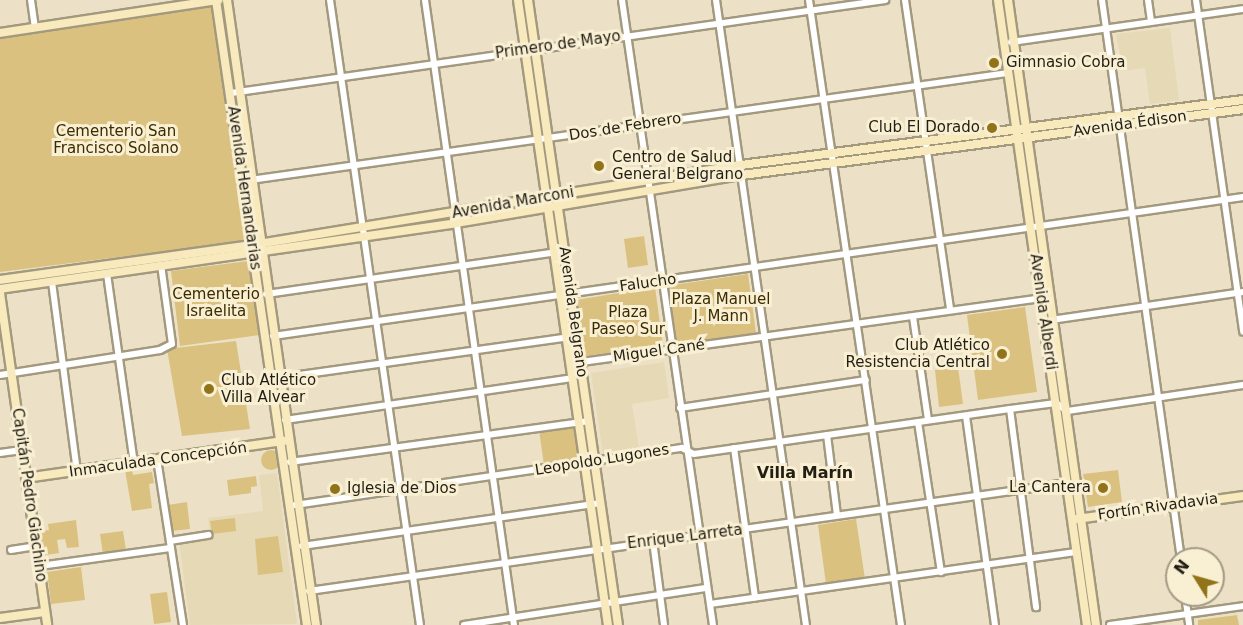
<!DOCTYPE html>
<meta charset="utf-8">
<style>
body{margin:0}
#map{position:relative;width:1243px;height:625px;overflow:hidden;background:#ece1c6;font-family:"DejaVu Sans",sans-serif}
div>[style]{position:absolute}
.built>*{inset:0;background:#e6d9b6}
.green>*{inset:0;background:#dac17f}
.round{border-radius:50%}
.roads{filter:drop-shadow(2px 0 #a3997f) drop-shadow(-2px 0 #a3997f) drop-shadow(0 2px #a3997f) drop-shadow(0 -2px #a3997f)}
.street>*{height:6px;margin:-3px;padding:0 3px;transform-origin:3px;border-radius:3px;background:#fff}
.secondary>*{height:8px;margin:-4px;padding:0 4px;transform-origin:4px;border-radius:4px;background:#f8eabc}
.dots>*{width:16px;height:16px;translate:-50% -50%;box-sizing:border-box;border:3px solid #f9efd3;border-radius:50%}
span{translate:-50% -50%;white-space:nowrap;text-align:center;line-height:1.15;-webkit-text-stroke:6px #f9efd3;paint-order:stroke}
.street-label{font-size:15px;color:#221e14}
.poi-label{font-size:15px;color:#221e14}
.left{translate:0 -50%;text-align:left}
.right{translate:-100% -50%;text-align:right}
.park-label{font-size:15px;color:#3b2c00}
.neighbourhood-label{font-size:16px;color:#221e14;font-weight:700}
.north{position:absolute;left:1165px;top:547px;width:60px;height:60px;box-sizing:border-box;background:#f9efd3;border:2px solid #a39b87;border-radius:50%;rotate:307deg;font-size:16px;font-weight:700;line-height:24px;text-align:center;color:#221e14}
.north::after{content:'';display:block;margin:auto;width:21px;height:27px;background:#917319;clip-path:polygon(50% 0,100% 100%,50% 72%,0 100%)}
</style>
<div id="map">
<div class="built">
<div style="clip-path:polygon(1170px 28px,1179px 100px,1150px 104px,1145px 68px,1123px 71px,1116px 34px)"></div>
<div style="clip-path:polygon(664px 362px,669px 398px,632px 404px,639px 448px,603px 454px,591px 373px)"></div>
<div style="clip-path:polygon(277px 473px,297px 624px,190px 625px,179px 540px,210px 536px,208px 518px,263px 511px,259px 475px)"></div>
</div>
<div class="green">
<div style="clip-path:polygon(212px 5px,246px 241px,0 272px,0 39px)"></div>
<div style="clip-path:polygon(540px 200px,541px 205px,461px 219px,460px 214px)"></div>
<div style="clip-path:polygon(644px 236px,648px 265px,628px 268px,624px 239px)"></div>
<div style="clip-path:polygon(248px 261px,259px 335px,180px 346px,171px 271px)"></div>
<div style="clip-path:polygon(748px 274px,756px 333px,673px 345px,666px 286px)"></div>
<div style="clip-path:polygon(655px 287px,663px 346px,585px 356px,576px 300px)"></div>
<div style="clip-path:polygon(1025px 307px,1037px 392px,978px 400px,967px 315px)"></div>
<div style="clip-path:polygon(236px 341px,250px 429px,182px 436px,167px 349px)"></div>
<div style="clip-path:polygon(958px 367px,963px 404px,939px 407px,935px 370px)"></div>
<div style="clip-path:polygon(577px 425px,581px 460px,544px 465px,539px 430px)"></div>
<div class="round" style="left:261px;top:450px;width:20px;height:20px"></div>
<div style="clip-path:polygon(132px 469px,133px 475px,152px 472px,154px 483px,149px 484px,152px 508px,132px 511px,125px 470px)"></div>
<div style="clip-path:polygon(1118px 470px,1122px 502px,1088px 507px,1083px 474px)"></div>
<div style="clip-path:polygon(256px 476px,257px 486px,251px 487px,251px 493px,229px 496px,227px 480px)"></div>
<div style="clip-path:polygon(187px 502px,190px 529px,171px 531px,168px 505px)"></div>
<div style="clip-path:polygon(235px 518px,236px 531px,212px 534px,210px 521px)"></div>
<div style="clip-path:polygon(856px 519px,865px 579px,826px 584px,818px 525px)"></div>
<div style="clip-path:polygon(76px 520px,79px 547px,67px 548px,65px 539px,57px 540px,59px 553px,46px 555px,42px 560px,38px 532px,49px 530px,48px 524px)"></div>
<div style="clip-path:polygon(123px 531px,126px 550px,103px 554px,100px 534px)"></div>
<div style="clip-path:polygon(278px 536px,283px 572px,258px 575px,255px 539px)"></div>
<div style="clip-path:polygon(81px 567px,85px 600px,51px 604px,47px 572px)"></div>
<div style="clip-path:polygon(167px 592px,171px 622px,154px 624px,150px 594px)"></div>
<div style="clip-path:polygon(1237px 615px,1239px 625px,1198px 625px,1198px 620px)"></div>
</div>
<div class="roads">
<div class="street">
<div style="left:31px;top:0;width:28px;rotate:82deg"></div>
<div style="left:330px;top:0;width:631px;rotate:81.81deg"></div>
<div style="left:425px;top:0;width:631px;rotate:81.9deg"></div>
<div style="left:622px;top:0;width:632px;rotate:81.72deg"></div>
<div style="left:716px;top:0;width:631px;rotate:81.81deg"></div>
<div style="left:809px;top:0;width:632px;rotate:81.63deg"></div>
<div style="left:905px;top:0;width:313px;rotate:81.7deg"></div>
<div style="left:1102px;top:0;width:565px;rotate:81.96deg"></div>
<div style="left:1148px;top:0;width:21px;rotate:82deg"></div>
<div style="left:1196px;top:0;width:335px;rotate:81.9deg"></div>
<div style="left:1011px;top:42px;width:234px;rotate:-8.1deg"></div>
<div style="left:231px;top:93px;width:661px;rotate:-8.09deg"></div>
<div style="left:243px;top:181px;width:773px;rotate:-8.04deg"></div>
<div style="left:107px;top:274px;width:191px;rotate:81.9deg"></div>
<div style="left:52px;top:282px;width:192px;rotate:82.5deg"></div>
<div style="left:266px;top:294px;width:302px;rotate:-8.2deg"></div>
<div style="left:913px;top:317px;width:104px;rotate:81.7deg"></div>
<div style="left:1051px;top:320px;width:194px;rotate:-8.3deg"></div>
<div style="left:273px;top:336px;width:980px;rotate:-8.15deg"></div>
<div style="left:0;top:375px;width:162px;rotate:-8.9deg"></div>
<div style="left:160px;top:350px;width:13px;rotate:-27deg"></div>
<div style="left:172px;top:344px;width:80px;rotate:-97.9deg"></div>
<div style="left:271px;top:379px;width:302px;rotate:-8deg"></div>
<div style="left:680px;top:408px;width:188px;rotate:-8.6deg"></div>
<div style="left:1010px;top:409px;width:200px;rotate:82.5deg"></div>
<div style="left:966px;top:416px;width:211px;rotate:82.1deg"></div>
<div style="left:285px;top:420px;width:290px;rotate:-8.3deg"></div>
<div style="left:572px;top:378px;width:18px;rotate:-61deg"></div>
<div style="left:581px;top:362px;width:467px;rotate:-7.9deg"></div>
<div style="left:918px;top:422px;width:152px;rotate:81.3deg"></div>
<div style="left:827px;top:435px;width:81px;rotate:82.9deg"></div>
<div style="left:734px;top:448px;width:151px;rotate:82deg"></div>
<div style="left:0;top:453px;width:22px;rotate:-8deg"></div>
<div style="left:157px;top:459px;width:168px;rotate:81.1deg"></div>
<div style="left:290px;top:462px;width:302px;rotate:-7.8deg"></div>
<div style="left:295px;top:505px;width:391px;rotate:-8.4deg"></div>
<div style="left:682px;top:448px;width:13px;rotate:27deg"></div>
<div style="left:694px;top:454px;width:319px;rotate:-8.1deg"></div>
<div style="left:1010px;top:409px;width:46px;rotate:-7.4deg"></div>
<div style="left:1056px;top:403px;width:14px;rotate:36deg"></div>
<div style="left:1067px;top:411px;width:178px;rotate:-8.4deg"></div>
<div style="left:170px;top:541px;width:39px;rotate:-9deg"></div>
<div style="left:653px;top:541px;width:85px;rotate:82.5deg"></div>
<div style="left:302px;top:546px;width:302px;rotate:-8.2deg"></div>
<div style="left:11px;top:550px;width:25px;rotate:-9deg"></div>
<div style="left:39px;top:566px;width:133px;rotate:-7.8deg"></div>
<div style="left:309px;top:591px;width:766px;rotate:-8.11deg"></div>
<div style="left:1185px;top:595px;width:30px;rotate:82deg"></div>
<div style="left:710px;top:604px;width:371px;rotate:-8.1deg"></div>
<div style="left:464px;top:625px;width:246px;rotate:-8.7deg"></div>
<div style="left:1110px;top:625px;width:134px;rotate:-8.1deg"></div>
</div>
<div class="secondary">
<div style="left:216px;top:0;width:632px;rotate:81.72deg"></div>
<div style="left:227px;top:0;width:631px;rotate:81.9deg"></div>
<div style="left:518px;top:0;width:631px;rotate:81.81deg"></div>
<div style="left:528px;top:0;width:631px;rotate:81.81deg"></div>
<div style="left:998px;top:0;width:631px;rotate:81.9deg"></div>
<div style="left:1008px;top:0;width:631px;rotate:81.99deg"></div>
<div style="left:0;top:33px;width:221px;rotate:-8.6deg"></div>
<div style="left:0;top:280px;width:254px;rotate:-7.9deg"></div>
<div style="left:252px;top:245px;width:496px;rotate:-9.3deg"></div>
<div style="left:741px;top:165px;width:506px;rotate:-7.38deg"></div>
<div style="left:0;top:289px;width:462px;rotate:-8.2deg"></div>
<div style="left:457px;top:223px;width:289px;rotate:-9.6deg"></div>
<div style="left:742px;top:175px;width:505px;rotate:-7.5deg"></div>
<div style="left:0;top:293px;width:335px;rotate:81.9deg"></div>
<div style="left:26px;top:478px;width:261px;rotate:-8.2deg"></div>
<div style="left:1077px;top:519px;width:168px;rotate:-7.9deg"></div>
<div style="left:0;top:618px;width:45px;rotate:-7.6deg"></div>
</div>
</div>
<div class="dots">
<div style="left:994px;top:63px;background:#917319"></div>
<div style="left:992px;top:128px;background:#917319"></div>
<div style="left:599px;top:166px;background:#917319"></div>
<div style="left:1002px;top:354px;background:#917319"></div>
<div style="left:209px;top:389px;background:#917319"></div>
<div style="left:1103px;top:488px;background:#917319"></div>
<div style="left:335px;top:489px;background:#917319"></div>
</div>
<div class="street-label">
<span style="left:558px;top:45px;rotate:-8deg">Primero de Mayo</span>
<span style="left:1130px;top:124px;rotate:-8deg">Avenida Édison</span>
<span style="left:625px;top:127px;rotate:-9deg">Dos de Febrero</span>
<span style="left:244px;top:188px;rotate:82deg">Avenida Hernandarias</span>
<span style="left:513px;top:203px;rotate:-10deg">Avenida Marconi</span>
<span style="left:648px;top:283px;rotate:-8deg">Falucho</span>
<span style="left:573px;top:312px;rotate:82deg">Avenida Belgrano</span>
<span style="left:1043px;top:312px;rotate:82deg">Avenida Alberdi</span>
<span style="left:659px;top:351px;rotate:-8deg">Miguel Cané</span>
<span style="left:158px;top:460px;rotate:-8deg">Inmaculada Concepción</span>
<span style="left:602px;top:460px;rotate:-9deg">Leopoldo Lugones</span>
<span style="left:29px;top:495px;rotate:82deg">Capitán Pedro Giachino</span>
<span style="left:1158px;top:507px;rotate:-8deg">Fortín Rivadavia</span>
<span style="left:685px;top:537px;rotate:-7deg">Enrique Larreta</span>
</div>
<div class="poi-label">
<span class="left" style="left:1006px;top:63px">Gimnasio Cobra</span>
<span class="right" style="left:980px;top:128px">Club El Dorado</span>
<span class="left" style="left:612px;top:166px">Centro de Salud<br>General Belgrano</span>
<span class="right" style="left:990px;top:354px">Club Atlético<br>Resistencia Central</span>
<span class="left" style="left:221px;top:389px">Club Atlético<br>Villa Alvear</span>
<span class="right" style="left:1091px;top:488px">La Cantera</span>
<span class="left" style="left:347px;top:489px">Iglesia de Dios</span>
</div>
<div class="park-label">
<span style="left:116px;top:140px">Cementerio San<br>Francisco Solano</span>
<span style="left:216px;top:303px">Cementerio<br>Israelita</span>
<span style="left:721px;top:308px">Plaza Manuel<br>J. Mann</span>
<span style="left:628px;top:321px">Plaza<br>Paseo Sur</span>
</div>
<div class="neighbourhood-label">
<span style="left:805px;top:473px">Villa Marín</span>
</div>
<div class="north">N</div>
</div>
